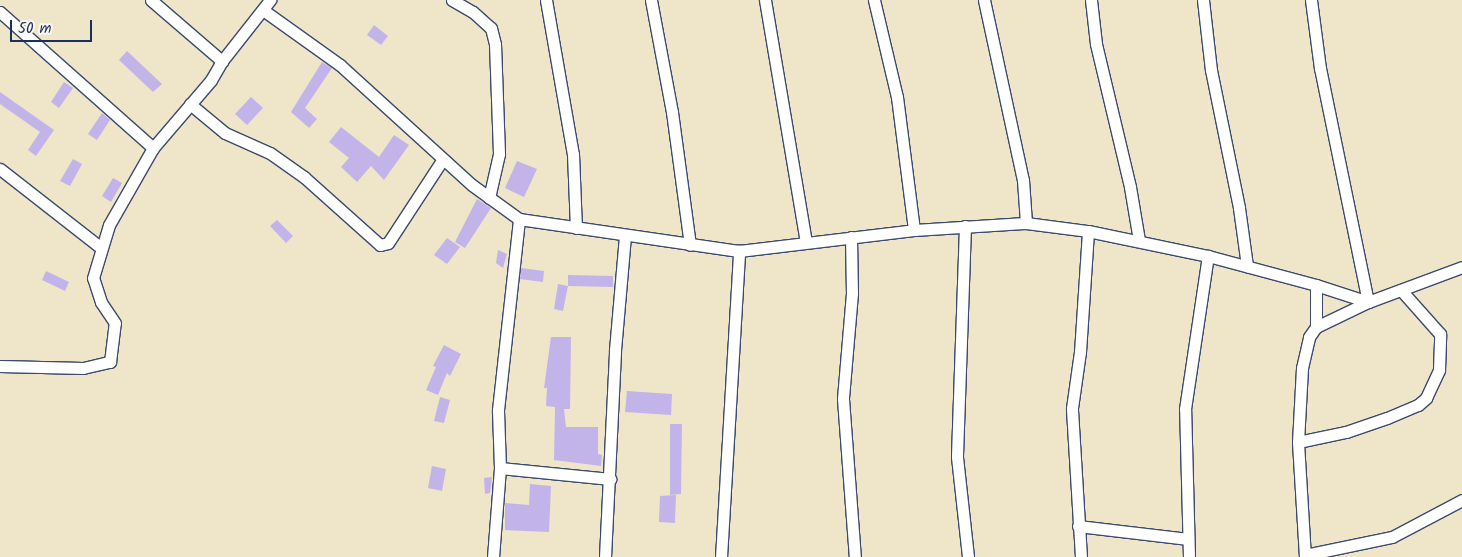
<!DOCTYPE html>
<style>
body{margin:0}
#map{position:relative;width:1462px;height:557px;overflow:hidden;background:#efe5c8;font-family:Kalam,sans-serif}
div>[style]{position:absolute}
.building>*{inset:0;background:#c2b4e9}
.roads{filter:drop-shadow(1px 0 #3b4a6e) drop-shadow(-1px 0 #3b4a6e) drop-shadow(0 1px #3b4a6e) drop-shadow(0 -1px #3b4a6e)}
.street>*{height:11px;margin:-5.5px;padding:0 5.5px;transform-origin:5.5px;border-radius:5.5px;background:#fff}
span{translate:-50% -50%;white-space:nowrap;text-align:center;line-height:1.15;-webkit-text-stroke:4px #fbf7ec;paint-order:stroke}
.scale{position:absolute;left:10px;top:20px;width:82px;height:22px;box-sizing:border-box;border:2px solid #1b2f5e;border-top:0;padding-left:6px;font-size:15px;line-height:18px;white-space:nowrap;color:#1b2f5e;-webkit-text-stroke:4px #fbf7ec;paint-order:stroke}
</style>
<div id="map">
<div class="building">
<div style="clip-path:polygon(374px 25px,388px 36px,381px 45px,367px 35px)"></div>
<div style="clip-path:polygon(127px 51px,162px 84px,153px 92px,119px 60px)"></div>
<div style="clip-path:polygon(322px 62px,332px 68px,305px 108px,317px 119px,309px 128px,291px 112px)"></div>
<div style="clip-path:polygon(64px 82px,73px 88px,59px 108px,51px 102px)"></div>
<div style="clip-path:polygon(0 92px,54px 130px,36px 156px,28px 150px,40px 132px,0 104px)"></div>
<div style="clip-path:polygon(251px 97px,263px 108px,247px 125px,235px 114px)"></div>
<div style="clip-path:polygon(102px 113px,110px 120px,97px 140px,88px 134px)"></div>
<div style="clip-path:polygon(341px 127px,379px 157px,394px 135px,409px 145px,384px 180px,371px 166px,357px 182px,341px 167px,349px 158px,329px 142px)"></div>
<div style="clip-path:polygon(73px 159px,82px 164px,70px 186px,60px 181px)"></div>
<div style="clip-path:polygon(517px 161px,537px 169px,524px 197px,505px 188px)"></div>
<div style="clip-path:polygon(113px 178px,122px 183px,111px 202px,102px 196px)"></div>
<div style="clip-path:polygon(477px 199px,491px 208px,465px 248px,455px 242px)"></div>
<div style="clip-path:polygon(277px 220px,293px 236px,286px 243px,270px 226px)"></div>
<div style="clip-path:polygon(447px 238px,460px 247px,447px 264px,434px 255px)"></div>
<div style="clip-path:polygon(498px 250px,507px 254px,503px 268px,496px 263px)"></div>
<div style="clip-path:polygon(521px 268px,544px 271px,543px 282px,520px 279px)"></div>
<div style="clip-path:polygon(46px 271px,69px 282px,65px 291px,42px 280px)"></div>
<div style="clip-path:polygon(568px 275px,613px 276px,613px 287px,568px 286px)"></div>
<div style="clip-path:polygon(558px 284px,568px 286px,563px 311px,554px 309px)"></div>
<div style="clip-path:polygon(551px 337px,571px 337px,570px 409px,564px 409px,566px 427px,598px 427px,598px 454px,602px 455px,601px 466px,554px 460px,555px 407px,546px 406px,547px 388px,544px 388px)"></div>
<div style="clip-path:polygon(444px 345px,461px 354px,450px 376px,447px 373px,438px 395px,426px 390px,436px 367px,433px 366px)"></div>
<div style="clip-path:polygon(627px 391px,672px 394px,671px 415px,625px 412px)"></div>
<div style="clip-path:polygon(440px 397px,450px 400px,444px 423px,434px 421px)"></div>
<div style="clip-path:polygon(670px 424px,682px 424px,681px 494px,670px 495px)"></div>
<div style="clip-path:polygon(432px 466px,446px 469px,442px 491px,428px 488px)"></div>
<div style="clip-path:polygon(492px 477px,490px 493px,485px 494px,484px 478px)"></div>
<div style="clip-path:polygon(530px 484px,551px 486px,549px 532px,505px 530px,505px 503px,529px 505px)"></div>
<div style="clip-path:polygon(676px 495px,675px 523px,659px 522px,660px 496px)"></div>
</div>
<div class="roads">
<div class="street">
<div style="left:151px;top:0;width:94px;rotate:40.7deg"></div>
<div style="left:452px;top:0;width:24px;rotate:30deg"></div>
<div style="left:473px;top:12px;width:24px;rotate:42deg"></div>
<div style="left:491px;top:28px;width:16px;rotate:76deg"></div>
<div style="left:495px;top:44px;width:110px;rotate:87.9deg"></div>
<div style="left:499px;top:154px;width:45px;rotate:102.8deg"></div>
<div style="left:546px;top:0;width:156px;rotate:80.1deg"></div>
<div style="left:573px;top:154px;width:74px;rotate:87.7deg"></div>
<div style="left:651px;top:0;width:114px;rotate:79.4deg"></div>
<div style="left:672px;top:112px;width:134px;rotate:82.3deg"></div>
<div style="left:765px;top:0;width:245px;rotate:80.4deg"></div>
<div style="left:874px;top:0;width:100px;rotate:76.7deg"></div>
<div style="left:897px;top:97px;width:134px;rotate:82.7deg"></div>
<div style="left:984px;top:0;width:184px;rotate:77.8deg"></div>
<div style="left:1023px;top:180px;width:43px;rotate:86deg"></div>
<div style="left:1091px;top:0;width:44px;rotate:83.5deg"></div>
<div style="left:1096px;top:44px;width:147px;rotate:76.6deg"></div>
<div style="left:1130px;top:187px;width:54px;rotate:80.4deg"></div>
<div style="left:1203px;top:0;width:70px;rotate:83.5deg"></div>
<div style="left:1211px;top:70px;width:141px;rotate:78.5deg"></div>
<div style="left:1239px;top:208px;width:59px;rotate:82.1deg"></div>
<div style="left:1311px;top:0;width:69px;rotate:82.5deg"></div>
<div style="left:1320px;top:68px;width:239px;rotate:78.4deg"></div>
<div style="left:263px;top:10px;width:95px;rotate:35.5deg"></div>
<div style="left:340px;top:65px;width:178px;rotate:42.3deg"></div>
<div style="left:472px;top:185px;width:58px;rotate:35.9deg"></div>
<div style="left:519px;top:219px;width:222px;rotate:8.3deg"></div>
<div style="left:739px;top:251px;width:176px;rotate:-6.8deg"></div>
<div style="left:914px;top:230px;width:112px;rotate:-3.6deg"></div>
<div style="left:1026px;top:223px;width:63px;rotate:7.4deg"></div>
<div style="left:1088px;top:231px;width:123px;rotate:11.8deg"></div>
<div style="left:1208px;top:256px;width:112px;rotate:15deg"></div>
<div style="left:1316px;top:285px;width:55px;rotate:18.1deg"></div>
<div style="left:0;top:12px;width:205px;rotate:41.6deg"></div>
<div style="left:190px;top:104px;width:45px;rotate:39.6deg"></div>
<div style="left:225px;top:133px;width:49px;rotate:24deg"></div>
<div style="left:270px;top:153px;width:42px;rotate:35.2deg"></div>
<div style="left:304px;top:177px;width:102px;rotate:41.8deg"></div>
<div style="left:380px;top:245px;width:8px;rotate:-14deg"></div>
<div style="left:388px;top:243px;width:100px;rotate:-56.8deg"></div>
<div style="left:0;top:169px;width:128px;rotate:38deg"></div>
<div style="left:965px;top:226px;width:231px;rotate:92deg"></div>
<div style="left:957px;top:457px;width:101px;rotate:83.7deg"></div>
<div style="left:851px;top:237px;width:56px;rotate:89deg"></div>
<div style="left:852px;top:293px;width:106px;rotate:94.9deg"></div>
<div style="left:843px;top:399px;width:158px;rotate:85.7deg"></div>
<div style="left:1316px;top:285px;width:42px;rotate:90deg"></div>
<div style="left:0;top:366px;width:83px;rotate:1.4deg"></div>
<div style="left:83px;top:368px;width:28px;rotate:-13deg"></div>
<div style="left:110px;top:362px;width:39px;rotate:-83deg"></div>
<div style="left:115px;top:323px;width:25px;rotate:-124deg"></div>
<div style="left:101px;top:302px;width:25px;rotate:-108deg"></div>
<div style="left:93px;top:278px;width:55px;rotate:-73.2deg"></div>
<div style="left:109px;top:225px;width:89px;rotate:-60.3deg"></div>
<div style="left:153px;top:148px;width:89px;rotate:-49.5deg"></div>
<div style="left:211px;top:80px;width:22px;rotate:-60deg"></div>
<div style="left:222px;top:61px;width:78px;rotate:-51.8deg"></div>
<div style="left:1298px;top:442px;width:49px;rotate:-11.8deg"></div>
<div style="left:1346px;top:432px;width:43px;rotate:-18.9deg"></div>
<div style="left:1387px;top:418px;width:34px;rotate:-23deg"></div>
<div style="left:1418px;top:405px;width:11px;rotate:-41deg"></div>
<div style="left:1426px;top:398px;width:31px;rotate:-65deg"></div>
<div style="left:1439px;top:370px;width:36px;rotate:-88deg"></div>
<div style="left:1440px;top:334px;width:59px;rotate:-131.6deg"></div>
<div style="left:500px;top:468px;width:111px;rotate:5.7deg"></div>
<div style="left:1078px;top:526px;width:111px;rotate:6.7deg"></div>
<div style="left:1305px;top:555px;width:89px;rotate:-11.7deg"></div>
<div style="left:1392px;top:537px;width:79px;rotate:-27.9deg"></div>
<div style="left:493px;top:557px;width:89px;rotate:-85.5deg"></div>
<div style="left:500px;top:468px;width:58px;rotate:-92deg"></div>
<div style="left:498px;top:410px;width:192px;rotate:-83.7deg"></div>
<div style="left:605px;top:557px;width:207px;rotate:-87.2deg"></div>
<div style="left:615px;top:350px;width:114px;rotate:-85deg"></div>
<div style="left:721px;top:557px;width:307px;rotate:-86.6deg"></div>
<div style="left:1081px;top:557px;width:149px;rotate:-93.5deg"></div>
<div style="left:1072px;top:408px;width:57px;rotate:-81.9deg"></div>
<div style="left:1080px;top:352px;width:121px;rotate:-86.2deg"></div>
<div style="left:1189px;top:557px;width:148px;rotate:-91.5deg"></div>
<div style="left:1185px;top:409px;width:155px;rotate:-81.5deg"></div>
<div style="left:1305px;top:557px;width:115px;rotate:-93.5deg"></div>
<div style="left:1298px;top:442px;width:74px;rotate:-86.9deg"></div>
<div style="left:1302px;top:368px;width:32px;rotate:-77deg"></div>
<div style="left:1309px;top:337px;width:12px;rotate:-55deg"></div>
<div style="left:1316px;top:327px;width:58px;rotate:-25.7deg"></div>
<div style="left:1368px;top:302px;width:100px;rotate:-20.4deg"></div>
</div>
</div>
<div class="scale">50 m</div>
</div>
